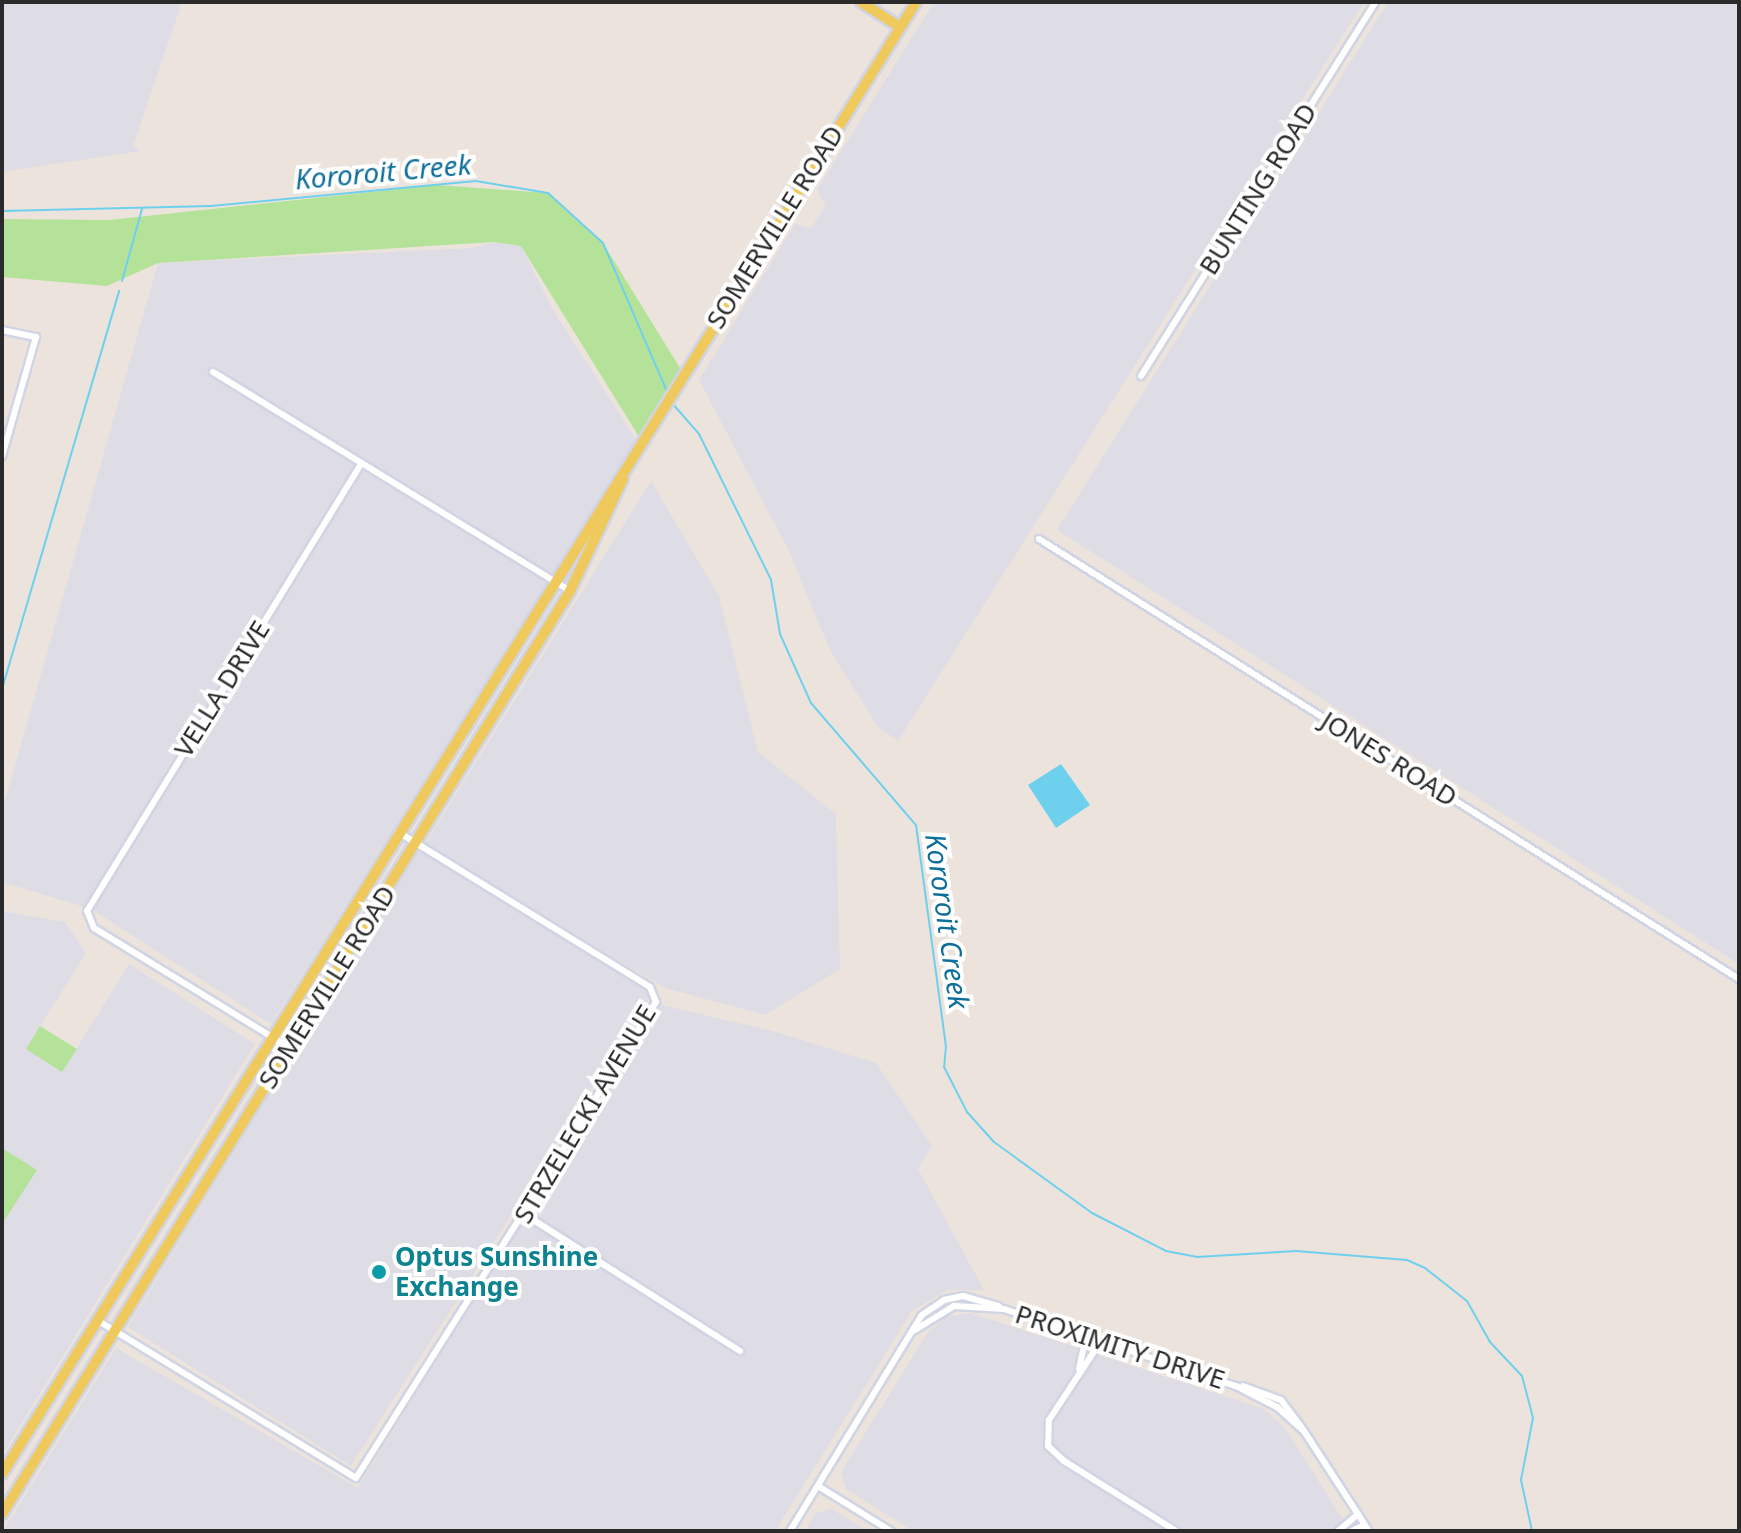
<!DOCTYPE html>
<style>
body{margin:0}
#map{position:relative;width:1741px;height:1533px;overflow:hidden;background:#ece4dc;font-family:"Noto Sans",sans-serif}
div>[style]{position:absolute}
.industrial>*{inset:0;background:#dedce4}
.green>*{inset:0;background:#b4e298}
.water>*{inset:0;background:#6fd0ee}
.stream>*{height:2px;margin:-1px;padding:0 1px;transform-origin:1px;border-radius:1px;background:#6fd0ee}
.roads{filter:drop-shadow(2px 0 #d1d5e3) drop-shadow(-2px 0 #d1d5e3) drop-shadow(0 2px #d1d5e3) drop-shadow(0 -2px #d1d5e3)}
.minor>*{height:6px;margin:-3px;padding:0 3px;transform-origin:3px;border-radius:3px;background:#fff}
.primary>*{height:10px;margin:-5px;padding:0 5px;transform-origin:5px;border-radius:5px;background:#f0c95d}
.dots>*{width:22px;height:22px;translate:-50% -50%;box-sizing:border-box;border:4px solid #fff;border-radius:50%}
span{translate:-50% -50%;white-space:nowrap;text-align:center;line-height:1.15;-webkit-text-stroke:8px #fff;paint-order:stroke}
.street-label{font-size:26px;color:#2a2a2a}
.culture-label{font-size:26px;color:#0d838f;font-weight:700}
.left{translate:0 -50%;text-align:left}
.water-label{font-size:28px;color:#0e6e9a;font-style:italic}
.frame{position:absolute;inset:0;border:4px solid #2a2a2a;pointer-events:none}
</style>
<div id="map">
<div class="industrial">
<div style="clip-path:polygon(2px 2px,182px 2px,133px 146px,140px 151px,2px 172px)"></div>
<div style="clip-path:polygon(934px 2px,1364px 2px,898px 741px,877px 726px,829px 648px,790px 553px,699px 380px,795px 224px,811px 228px,826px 205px,817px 190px)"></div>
<div style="clip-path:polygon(1388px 2px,1739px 2px,1739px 964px,1057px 530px)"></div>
<div style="clip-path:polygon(494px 242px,521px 246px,553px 310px,636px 440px,271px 1024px,91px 909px,2px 882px,2px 811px,158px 263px,473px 248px)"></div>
<div style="clip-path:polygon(651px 481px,719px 596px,758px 752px,836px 814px,840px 969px,765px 1015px,665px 988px,425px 844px)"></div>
<div style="clip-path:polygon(418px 850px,652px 994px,351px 1466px,128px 1327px)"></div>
<div style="clip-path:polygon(2px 911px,65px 922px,86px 953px,26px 1049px,62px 1072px,129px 964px,255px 1044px,2px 1455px,2px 1224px,36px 1170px,2px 1148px)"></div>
<div style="clip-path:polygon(657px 1004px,773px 1031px,876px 1063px,932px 1146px,918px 1169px,984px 1290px,947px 1290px,912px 1311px,775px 1531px,3px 1531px,116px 1348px,358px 1488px)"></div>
<div style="clip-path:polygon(971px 1313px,1264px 1409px,1285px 1428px,1350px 1531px,913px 1531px,846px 1489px,841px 1472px,928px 1332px,948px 1316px)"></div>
<div style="clip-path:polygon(832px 1509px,867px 1531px,805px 1531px,816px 1513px)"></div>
</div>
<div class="green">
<div style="clip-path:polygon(437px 185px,548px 193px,603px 243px,683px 373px,641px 440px,521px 246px,494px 242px,158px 263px,107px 286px,2px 277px,2px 219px,109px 220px)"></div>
<div style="clip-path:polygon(40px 1026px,77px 1049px,62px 1072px,26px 1049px)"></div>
<div style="clip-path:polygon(2px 1148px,37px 1170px,2px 1224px)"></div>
</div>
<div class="water">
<div style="clip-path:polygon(1061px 764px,1090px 805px,1056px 828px,1028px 785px)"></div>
</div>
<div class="stream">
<div style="left:2px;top:211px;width:209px;rotate:-1.4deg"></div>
<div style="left:211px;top:206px;width:266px;rotate:-5.4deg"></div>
<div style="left:476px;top:181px;width:73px;rotate:9.5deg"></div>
<div style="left:548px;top:193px;width:74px;rotate:42.3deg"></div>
<div style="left:603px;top:243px;width:164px;rotate:66.7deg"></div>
<div style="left:122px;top:281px;width:75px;rotate:-74.5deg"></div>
<div style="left:672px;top:403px;width:41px;rotate:48.9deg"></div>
<div style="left:699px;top:434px;width:163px;rotate:63.7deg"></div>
<div style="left:771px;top:580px;width:55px;rotate:80.5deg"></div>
<div style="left:780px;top:634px;width:76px;rotate:65.8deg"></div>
<div style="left:811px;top:703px;width:161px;rotate:49.3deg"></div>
<div style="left:916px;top:825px;width:223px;rotate:82.3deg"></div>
<div style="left:946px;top:1046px;width:21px;rotate:95deg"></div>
<div style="left:944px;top:1067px;width:51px;rotate:62.9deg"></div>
<div style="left:967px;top:1112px;width:40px;rotate:48deg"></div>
<div style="left:994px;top:1142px;width:121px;rotate:35.9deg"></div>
<div style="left:1092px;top:1213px;width:83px;rotate:27.2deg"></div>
<div style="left:1166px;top:1251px;width:32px;rotate:11deg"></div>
<div style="left:1197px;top:1257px;width:99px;rotate:-3.5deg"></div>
<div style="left:1296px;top:1251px;width:111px;rotate:4.6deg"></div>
<div style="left:1407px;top:1260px;width:20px;rotate:24deg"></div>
<div style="left:1425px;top:1268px;width:53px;rotate:38.2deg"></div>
<div style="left:1467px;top:1301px;width:47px;rotate:60.7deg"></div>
<div style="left:1490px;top:1342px;width:47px;rotate:46.7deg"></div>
<div style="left:1522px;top:1376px;width:43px;rotate:75.3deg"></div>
<div style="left:1533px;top:1418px;width:63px;rotate:101deg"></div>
<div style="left:1521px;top:1480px;width:52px;rotate:77.8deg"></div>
<div style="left:2px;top:689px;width:415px;rotate:-73.6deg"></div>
</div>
<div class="roads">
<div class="minor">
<div style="left:2px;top:330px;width:35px;rotate:12deg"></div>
<div style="left:36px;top:337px;width:124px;rotate:105.9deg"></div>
<div style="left:213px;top:372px;width:419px;rotate:31.5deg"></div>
<div style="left:1141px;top:376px;width:442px;rotate:-57.9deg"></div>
<div style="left:1039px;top:539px;width:827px;rotate:32.15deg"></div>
<div style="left:290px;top:1048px;width:230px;rotate:-148.5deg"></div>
<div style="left:94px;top:928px;width:18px;rotate:-112deg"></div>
<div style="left:87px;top:911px;width:524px;rotate:-58.49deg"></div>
<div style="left:524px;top:1214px;width:256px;rotate:32.4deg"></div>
<div style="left:97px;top:1320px;width:303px;rotate:31.4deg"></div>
<div style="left:356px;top:1478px;width:563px;rotate:-57.78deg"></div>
<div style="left:656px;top:1002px;width:16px;rotate:-112deg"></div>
<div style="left:650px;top:987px;width:296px;rotate:-148.4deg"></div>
<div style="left:915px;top:1330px;width:46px;rotate:-31.6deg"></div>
<div style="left:954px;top:1306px;width:50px;rotate:3.4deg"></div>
<div style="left:1004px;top:1309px;width:244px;rotate:18.4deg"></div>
<div style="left:1236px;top:1386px;width:46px;rotate:27.1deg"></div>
<div style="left:1277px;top:1407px;width:36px;rotate:42deg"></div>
<div style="left:1304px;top:1431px;width:119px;rotate:57deg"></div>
<div style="left:1101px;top:1341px;width:95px;rotate:123.4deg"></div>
<div style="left:1049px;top:1420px;width:26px;rotate:92deg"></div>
<div style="left:1048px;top:1446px;width:22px;rotate:43deg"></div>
<div style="left:1064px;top:1461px;width:132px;rotate:32deg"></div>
<div style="left:1079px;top:1369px;width:34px;rotate:-78deg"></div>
<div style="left:1243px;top:1386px;width:40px;rotate:20.2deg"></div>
<div style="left:1281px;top:1400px;width:35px;rotate:53deg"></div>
<div style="left:818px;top:1486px;width:86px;rotate:31.7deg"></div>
<div style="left:790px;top:1531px;width:253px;rotate:-58.6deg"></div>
<div style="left:922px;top:1315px;width:27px;rotate:-34deg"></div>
<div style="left:944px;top:1300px;width:19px;rotate:-12deg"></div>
<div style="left:963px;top:1296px;width:37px;rotate:16deg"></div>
<div style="left:1338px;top:1531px;width:26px;rotate:-40deg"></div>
<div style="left:1352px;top:1531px;width:14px;rotate:-25deg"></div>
</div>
<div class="primary">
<div style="left:861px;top:2px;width:46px;rotate:32.7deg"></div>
<div style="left:2px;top:1474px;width:1733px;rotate:-58.16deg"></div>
<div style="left:2px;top:1514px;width:1084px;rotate:-58.39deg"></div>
<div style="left:570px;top:591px;width:124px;rotate:-64.7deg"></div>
</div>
</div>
<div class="dots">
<div style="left:379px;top:1272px;background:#0f9aa8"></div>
</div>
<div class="street-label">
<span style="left:1258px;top:189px;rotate:-58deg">BUNTING ROAD</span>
<span style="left:775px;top:227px;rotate:-58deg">SOMERVILLE ROAD</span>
<span style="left:222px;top:689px;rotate:-58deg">VELLA DRIVE</span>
<span style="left:1389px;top:759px;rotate:32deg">JONES ROAD</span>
<span style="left:327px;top:987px;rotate:-58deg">SOMERVILLE ROAD</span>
<span style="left:585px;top:1114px;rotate:-59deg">STRZELECKI AVENUE</span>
<span style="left:1120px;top:1347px;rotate:18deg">PROXIMITY DRIVE</span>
</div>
<div class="culture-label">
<span class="left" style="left:395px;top:1272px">Optus Sunshine<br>Exchange</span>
</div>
<div class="water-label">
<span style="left:383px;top:171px;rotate:-5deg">Kororoit Creek</span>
<span style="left:948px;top:921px;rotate:82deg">Kororoit Creek</span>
</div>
<div class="frame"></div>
</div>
